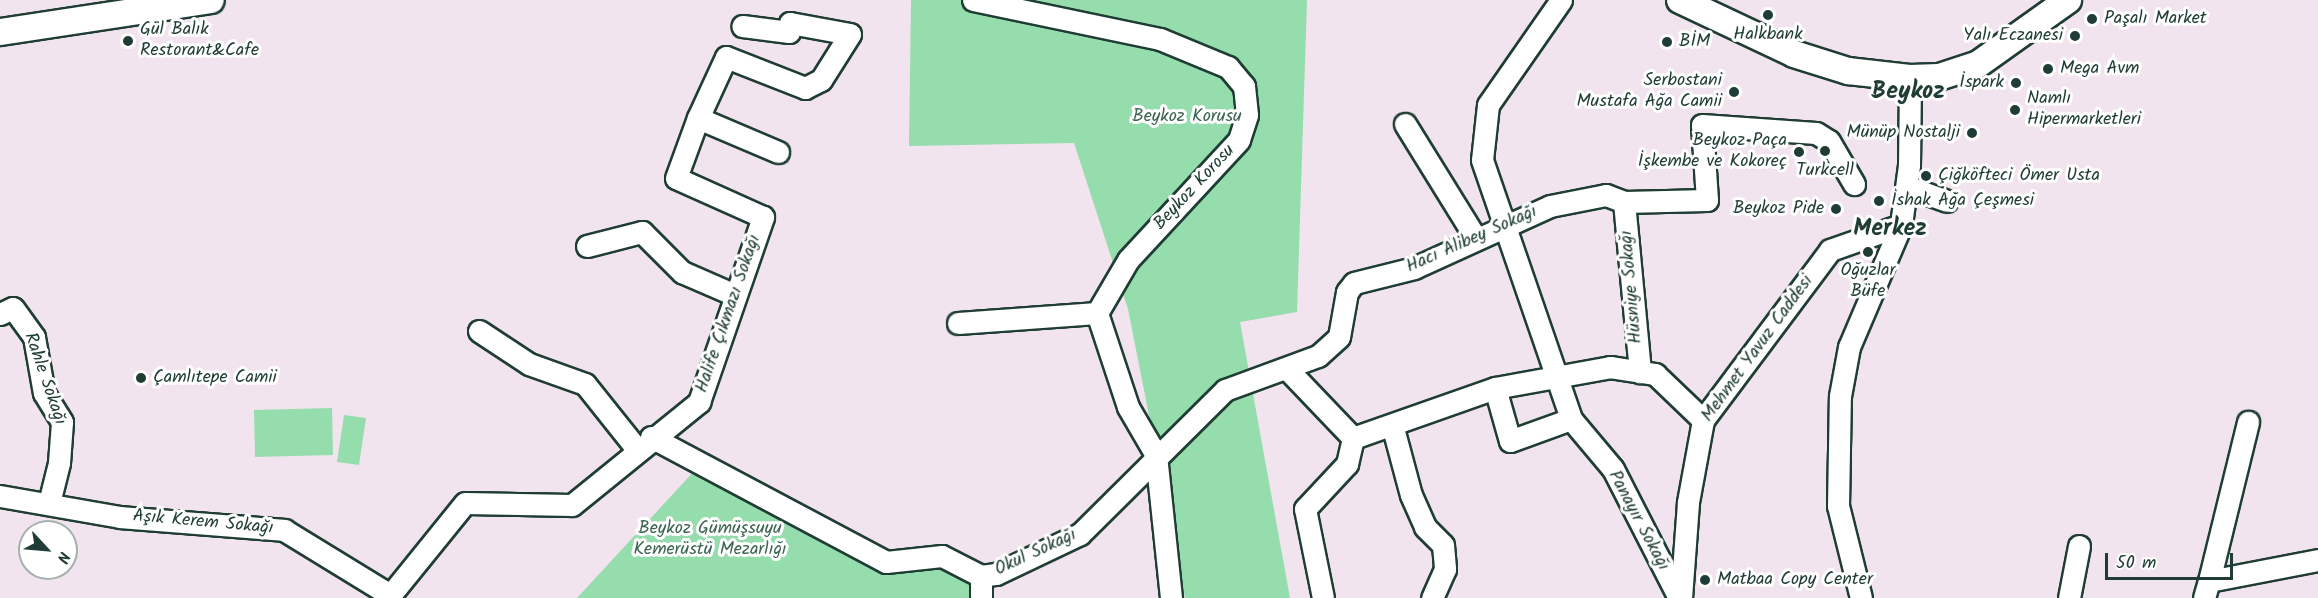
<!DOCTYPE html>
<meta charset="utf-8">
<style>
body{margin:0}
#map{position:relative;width:2318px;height:598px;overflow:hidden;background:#f1e4ef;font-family:Kalam,sans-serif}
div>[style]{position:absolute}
.green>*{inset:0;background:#95ddac}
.roads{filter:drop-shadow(2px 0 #1f3d34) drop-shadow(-2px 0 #1f3d34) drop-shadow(0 2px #1f3d34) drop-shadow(0 -2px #1f3d34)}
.minor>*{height:21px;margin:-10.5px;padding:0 10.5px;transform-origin:10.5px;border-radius:10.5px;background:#fff}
.major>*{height:26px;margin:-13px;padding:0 13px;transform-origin:13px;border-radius:13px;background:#fff}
.dots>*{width:16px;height:16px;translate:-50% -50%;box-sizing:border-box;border:3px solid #fff;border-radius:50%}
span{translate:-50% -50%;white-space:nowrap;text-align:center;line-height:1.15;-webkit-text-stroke:6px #fff;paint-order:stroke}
.poi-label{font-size:18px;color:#1f3d34}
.left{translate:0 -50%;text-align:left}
.right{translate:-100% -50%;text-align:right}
.park-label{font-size:18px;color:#3c6552}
.street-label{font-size:18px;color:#1f3d34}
.district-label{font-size:24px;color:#1f3d34;font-weight:700}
.north{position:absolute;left:18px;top:520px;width:60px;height:60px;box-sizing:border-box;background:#fff;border:2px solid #a5b1ae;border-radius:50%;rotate:116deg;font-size:16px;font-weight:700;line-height:24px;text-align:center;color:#1f3d34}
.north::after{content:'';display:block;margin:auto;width:21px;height:27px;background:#1f3d34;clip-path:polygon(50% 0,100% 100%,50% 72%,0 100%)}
.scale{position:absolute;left:2105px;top:553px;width:128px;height:27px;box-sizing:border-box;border:3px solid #1f3d34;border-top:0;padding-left:8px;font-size:18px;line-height:21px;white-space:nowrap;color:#1f3d34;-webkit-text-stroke:4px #fff;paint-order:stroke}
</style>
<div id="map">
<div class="green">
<div style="clip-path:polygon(911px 0,1307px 0,1297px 312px,1240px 322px,1290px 598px,1185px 598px,1128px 309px,1074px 143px,909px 146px)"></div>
<div style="clip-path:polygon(332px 408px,333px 455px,255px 457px,254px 410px)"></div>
<div style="clip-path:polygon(344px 415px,366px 418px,359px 465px,337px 462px)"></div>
<div style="clip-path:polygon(697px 468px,888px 566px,941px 559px,978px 579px,977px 598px,577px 598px)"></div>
</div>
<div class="roads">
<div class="minor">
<div style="left:973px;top:0;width:191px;rotate:11.8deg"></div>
<div style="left:1160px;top:39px;width:74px;rotate:22.4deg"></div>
<div style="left:1228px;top:67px;width:25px;rotate:50deg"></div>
<div style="left:1244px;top:86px;width:29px;rotate:84deg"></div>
<div style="left:1247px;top:115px;width:26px;rotate:108deg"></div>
<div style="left:1239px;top:140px;width:163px;rotate:132.8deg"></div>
<div style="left:1128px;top:260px;width:61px;rotate:120.3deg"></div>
<div style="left:1561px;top:0;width:128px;rotate:124.8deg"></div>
<div style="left:1488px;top:105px;width:55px;rotate:96.2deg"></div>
<div style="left:1482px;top:160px;width:274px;rotate:71deg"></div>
<div style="left:1571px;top:419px;width:65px;rotate:50deg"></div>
<div style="left:1613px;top:469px;width:145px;rotate:62.9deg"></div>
<div style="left:698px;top:118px;width:87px;rotate:23deg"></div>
<div style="left:1405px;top:124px;width:133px;rotate:58.2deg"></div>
<div style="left:1908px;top:187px;width:41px;rotate:19.7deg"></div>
<div style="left:1624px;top:202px;width:171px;rotate:84.6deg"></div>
<div style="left:587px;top:246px;width:57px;rotate:-14.3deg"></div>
<div style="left:642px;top:232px;width:57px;rotate:45deg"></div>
<div style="left:682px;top:272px;width:58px;rotate:23.5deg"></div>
<div style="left:1097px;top:313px;width:99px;rotate:71.7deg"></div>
<div style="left:1128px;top:407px;width:56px;rotate:59.7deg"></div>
<div style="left:1156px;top:455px;width:144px;rotate:84deg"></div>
<div style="left:0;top:314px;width:14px;rotate:-25deg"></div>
<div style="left:13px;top:308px;width:36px;rotate:54deg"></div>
<div style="left:34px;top:337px;width:57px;rotate:79.9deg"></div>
<div style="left:44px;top:393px;width:34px;rotate:58deg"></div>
<div style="left:62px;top:422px;width:41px;rotate:94.2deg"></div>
<div style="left:59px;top:463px;width:41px;rotate:104deg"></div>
<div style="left:958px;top:323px;width:139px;rotate:-4.1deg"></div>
<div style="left:479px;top:331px;width:60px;rotate:33.4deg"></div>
<div style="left:529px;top:364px;width:59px;rotate:19.7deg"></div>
<div style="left:585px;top:384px;width:82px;rotate:51.4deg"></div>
<div style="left:1289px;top:371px;width:93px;rotate:46.3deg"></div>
<div style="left:1353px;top:438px;width:151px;rotate:-19.4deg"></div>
<div style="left:1495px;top:388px;width:117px;rotate:-10.3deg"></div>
<div style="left:1610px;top:367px;width:46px;rotate:8.8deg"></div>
<div style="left:1655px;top:374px;width:66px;rotate:43.8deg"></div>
<div style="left:1495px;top:388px;width:55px;rotate:74.2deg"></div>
<div style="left:1510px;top:441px;width:65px;rotate:-19.8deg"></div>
<div style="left:1393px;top:428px;width:69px;rotate:75deg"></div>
<div style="left:1411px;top:495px;width:35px;rotate:66deg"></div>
<div style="left:1425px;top:527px;width:25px;rotate:45deg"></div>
<div style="left:1443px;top:545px;width:24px;rotate:85deg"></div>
<div style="left:1445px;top:569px;width:32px;rotate:114deg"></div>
<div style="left:651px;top:437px;width:266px;rotate:28deg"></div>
<div style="left:886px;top:562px;width:56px;rotate:-6.1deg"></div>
<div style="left:942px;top:556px;width:44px;rotate:27.1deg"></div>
<div style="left:981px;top:576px;width:15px;rotate:-8deg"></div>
<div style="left:996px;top:574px;width:93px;rotate:-25.5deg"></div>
<div style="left:1080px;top:534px;width:204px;rotate:-44.8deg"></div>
<div style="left:1225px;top:390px;width:99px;rotate:-20.1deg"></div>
<div style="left:1318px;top:356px;width:28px;rotate:-42deg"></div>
<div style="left:1339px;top:337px;width:46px;rotate:-79.9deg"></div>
<div style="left:1347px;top:292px;width:11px;rotate:-52deg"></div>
<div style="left:1354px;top:283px;width:62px;rotate:-14deg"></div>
<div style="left:1414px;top:268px;width:149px;rotate:-24.5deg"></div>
<div style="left:1550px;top:206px;width:57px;rotate:-11.1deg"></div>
<div style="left:1606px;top:195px;width:19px;rotate:21deg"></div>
<div style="left:1624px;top:202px;width:83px;rotate:-1.4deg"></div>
<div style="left:1707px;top:200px;width:75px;rotate:-93.8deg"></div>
<div style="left:1702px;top:125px;width:114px;rotate:4deg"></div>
<div style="left:1816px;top:133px;width:15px;rotate:32deg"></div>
<div style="left:1829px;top:141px;width:50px;rotate:59.8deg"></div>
<div style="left:0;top:496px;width:122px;rotate:9.9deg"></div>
<div style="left:120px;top:517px;width:165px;rotate:4.5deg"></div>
<div style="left:284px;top:530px;width:124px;rotate:31.5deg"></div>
<div style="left:2209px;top:581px;width:164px;rotate:-76.2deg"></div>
<div style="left:388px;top:598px;width:122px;rotate:-51deg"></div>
<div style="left:465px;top:503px;width:107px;rotate:1.1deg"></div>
<div style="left:572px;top:505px;width:164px;rotate:-39deg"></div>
<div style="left:699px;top:402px;width:196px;rotate:-70.9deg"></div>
<div style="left:763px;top:217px;width:95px;rotate:-155.9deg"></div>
<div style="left:676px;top:178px;width:64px;rotate:-69.9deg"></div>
<div style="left:698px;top:118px;width:67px;rotate:-65.3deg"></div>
<div style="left:726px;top:57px;width:85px;rotate:21.4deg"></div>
<div style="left:805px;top:88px;width:18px;rotate:-27deg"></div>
<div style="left:821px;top:80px;width:54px;rotate:-57.8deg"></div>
<div style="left:850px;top:34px;width:61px;rotate:-169.6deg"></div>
<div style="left:790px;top:23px;width:9px;rotate:96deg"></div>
<div style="left:789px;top:32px;width:47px;rotate:-172.7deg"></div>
<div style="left:981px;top:598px;width:22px;rotate:-90deg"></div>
<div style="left:1323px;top:598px;width:91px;rotate:-101.4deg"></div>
<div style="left:1305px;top:509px;width:62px;rotate:-47deg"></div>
<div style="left:1347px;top:464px;width:27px;rotate:-77deg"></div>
<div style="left:1681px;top:598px;width:96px;rotate:-85.8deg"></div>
<div style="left:1688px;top:502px;width:83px;rotate:-79.6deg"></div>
<div style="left:1703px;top:420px;width:212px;rotate:-53.2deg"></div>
<div style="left:1830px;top:250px;width:75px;rotate:-19.4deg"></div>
<div style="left:1861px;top:598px;width:95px;rotate:-104deg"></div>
<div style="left:1838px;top:506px;width:110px;rotate:-89deg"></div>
<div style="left:1840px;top:396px;width:50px;rotate:-79.6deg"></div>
<div style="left:1849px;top:347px;width:133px;rotate:-66.9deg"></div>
<div style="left:1901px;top:225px;width:61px;rotate:-82.4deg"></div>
<div style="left:1909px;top:165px;width:87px;rotate:-89.3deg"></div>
<div style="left:2069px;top:598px;width:53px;rotate:-79.1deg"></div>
<div style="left:2204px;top:598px;width:18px;rotate:-74deg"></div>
<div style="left:2209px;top:581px;width:111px;rotate:-10.9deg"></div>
</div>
<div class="major">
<div style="left:1680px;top:0;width:126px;rotate:25.3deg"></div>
<div style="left:1794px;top:54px;width:57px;rotate:17.5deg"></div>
<div style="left:1848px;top:71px;width:62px;rotate:6.4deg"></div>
<div style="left:1910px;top:78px;width:29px;rotate:-2deg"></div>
<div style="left:1939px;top:77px;width:40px;rotate:-18deg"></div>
<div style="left:1977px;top:65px;width:112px;rotate:-35.5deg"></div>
<div style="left:0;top:32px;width:213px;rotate:-8.6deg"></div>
</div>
</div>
<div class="dots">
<div style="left:1768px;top:15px;background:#1f3d34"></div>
<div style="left:2092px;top:19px;background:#1f3d34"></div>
<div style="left:2075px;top:36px;background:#1f3d34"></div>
<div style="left:128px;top:41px;background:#1f3d34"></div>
<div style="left:1667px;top:42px;background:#1f3d34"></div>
<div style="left:2048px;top:69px;background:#1f3d34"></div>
<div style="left:2016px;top:83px;background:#1f3d34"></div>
<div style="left:1734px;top:92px;background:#1f3d34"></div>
<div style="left:2015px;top:110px;background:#1f3d34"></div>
<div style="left:1972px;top:133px;background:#1f3d34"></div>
<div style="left:1825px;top:151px;background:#1f3d34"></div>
<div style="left:1799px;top:152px;background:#1f3d34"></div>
<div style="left:1926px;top:176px;background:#1f3d34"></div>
<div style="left:1879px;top:201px;background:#1f3d34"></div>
<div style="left:1836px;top:209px;background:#1f3d34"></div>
<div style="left:1868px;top:252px;background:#1f3d34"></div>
<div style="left:141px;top:378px;background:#1f3d34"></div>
<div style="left:1705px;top:580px;background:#1f3d34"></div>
</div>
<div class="poi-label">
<span class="left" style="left:2104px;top:19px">Paşalı Market</span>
<span class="left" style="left:140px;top:41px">Gül Balık<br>Restorant&amp;Cafe</span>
<span style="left:1768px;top:35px">Halkbank</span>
<span class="right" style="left:2063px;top:36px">Yalı Eczanesi</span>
<span class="left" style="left:1679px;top:42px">BİM</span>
<span class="left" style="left:2060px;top:69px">Mega Avm</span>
<span class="right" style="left:1722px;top:92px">Serbostani<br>Mustafa Ağa Camii</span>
<span class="right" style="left:2004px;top:83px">İspark</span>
<span class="left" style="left:2027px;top:110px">Namlı<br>Hipermarketleri</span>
<span class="right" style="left:1960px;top:133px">Münüp Nostalji</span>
<span class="right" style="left:1787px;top:152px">Beykoz Paça<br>İşkembe ve Kokoreç</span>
<span style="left:1825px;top:171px">Turkcell</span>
<span class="left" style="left:1938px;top:176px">Çiğköfteci Ömer Usta</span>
<span class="left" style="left:1891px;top:201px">İshak Ağa Çeşmesi</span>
<span class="right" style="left:1824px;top:209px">Beykoz Pide</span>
<span style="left:1868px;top:282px">Oğuzlar<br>Büfe</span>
<span class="left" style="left:153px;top:378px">Çamlıtepe Camii</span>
<span class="left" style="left:1717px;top:580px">Matbaa Copy Center</span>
</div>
<div class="park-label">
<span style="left:1187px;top:117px">Beykoz Korusu</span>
<span style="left:710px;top:540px">Beykoz Gümüşsuyu<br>Kemerüstü Mezarlığı</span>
</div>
<div class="street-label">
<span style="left:1195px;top:188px;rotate:-47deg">Beykoz Korosu</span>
<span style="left:1472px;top:240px;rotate:-24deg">Hacı Alibey Sokağı</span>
<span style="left:1632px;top:287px;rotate:-95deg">Hüsniye Sokağı</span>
<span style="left:729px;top:314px;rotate:-71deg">Halife Çıkmazı Sokağı</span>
<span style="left:1758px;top:349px;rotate:-54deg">Mehmet Yavuz Caddesi</span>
<span style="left:44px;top:379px;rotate:71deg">Rahle Sokağı</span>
<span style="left:1638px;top:521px;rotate:62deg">Panayır Sokağı</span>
<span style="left:203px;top:523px;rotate:5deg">Aşık Kerem Sokağı</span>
<span style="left:1036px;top:553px;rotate:-25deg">Okul Sokağı</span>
</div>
<div class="district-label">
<span style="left:1908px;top:92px">Beykoz</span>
<span style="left:1890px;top:229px">Merkez</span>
</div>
<div class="north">N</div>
<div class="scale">50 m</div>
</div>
